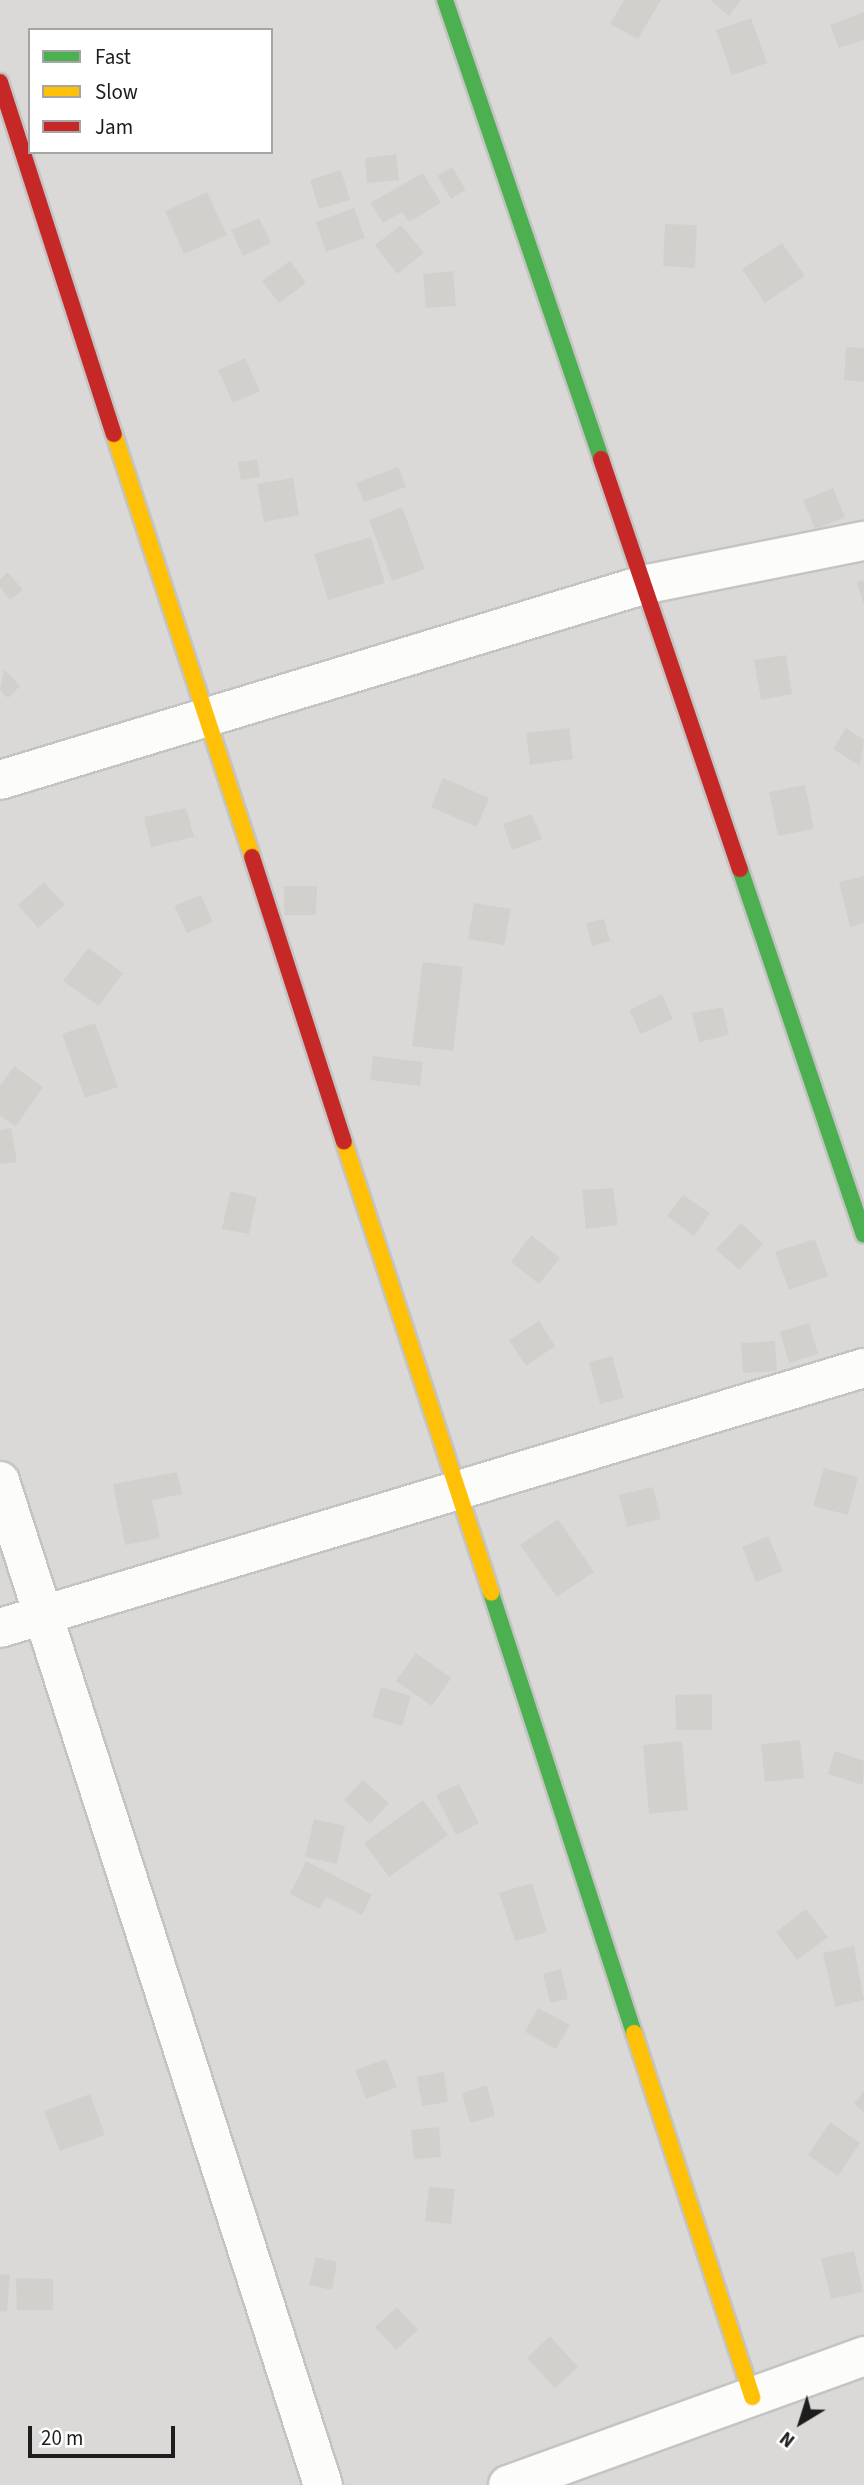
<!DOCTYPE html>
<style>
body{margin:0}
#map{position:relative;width:864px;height:2485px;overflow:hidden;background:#eceae6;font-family:"Source Sans 3",sans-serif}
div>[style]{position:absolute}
.residential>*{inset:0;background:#dbd9d7}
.building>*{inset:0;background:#d2d0cd}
.roads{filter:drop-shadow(2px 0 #c4c4c2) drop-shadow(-2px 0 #c4c4c2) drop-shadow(0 2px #c4c4c2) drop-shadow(0 -2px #c4c4c2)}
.street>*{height:38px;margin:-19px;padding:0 19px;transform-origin:19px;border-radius:19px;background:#fcfcfb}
.fast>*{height:16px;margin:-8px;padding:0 8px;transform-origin:8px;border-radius:8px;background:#4caf50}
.slow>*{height:16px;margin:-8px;padding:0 8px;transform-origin:8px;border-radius:8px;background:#ffc107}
.jam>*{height:16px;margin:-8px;padding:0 8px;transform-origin:8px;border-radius:8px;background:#c62828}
span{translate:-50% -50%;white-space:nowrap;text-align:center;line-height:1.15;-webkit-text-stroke:5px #fff;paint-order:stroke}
.legend{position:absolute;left:28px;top:28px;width:245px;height:126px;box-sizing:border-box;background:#fff;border:2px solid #a5a5a5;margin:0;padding:9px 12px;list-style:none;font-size:21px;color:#1d1d1d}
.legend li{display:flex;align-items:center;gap:14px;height:35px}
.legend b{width:35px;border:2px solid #a5a5a5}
.north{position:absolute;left:766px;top:2387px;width:70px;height:70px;-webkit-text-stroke:5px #fff;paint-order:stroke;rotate:218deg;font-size:19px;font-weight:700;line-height:28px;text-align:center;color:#1d1d1d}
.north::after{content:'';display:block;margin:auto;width:24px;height:32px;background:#1d1d1d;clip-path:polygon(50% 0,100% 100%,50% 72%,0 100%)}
.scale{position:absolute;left:28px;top:2426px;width:147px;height:32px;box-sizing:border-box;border:4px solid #1d1d1d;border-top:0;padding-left:9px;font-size:21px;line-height:24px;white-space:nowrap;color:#1d1d1d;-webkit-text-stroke:5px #fff;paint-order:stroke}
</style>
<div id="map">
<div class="residential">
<div style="clip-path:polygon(evenodd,0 0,864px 0,864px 2485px,0 2485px,0 0,30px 30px,271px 30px,271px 152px,30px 152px,30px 30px)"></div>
</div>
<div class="building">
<div style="clip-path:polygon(624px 0,661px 0,638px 39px,610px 24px)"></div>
<div style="clip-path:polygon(710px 0,741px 0,729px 16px)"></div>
<div style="clip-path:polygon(864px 12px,864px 40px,839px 48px,830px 25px)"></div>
<div style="clip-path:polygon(751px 18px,767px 63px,732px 75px,716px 30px)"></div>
<div style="clip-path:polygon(396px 154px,399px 180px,367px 183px,365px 158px)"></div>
<div style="clip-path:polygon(452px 167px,466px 190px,451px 199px,437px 176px)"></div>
<div style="clip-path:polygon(341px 170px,350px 200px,319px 209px,310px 180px)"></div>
<div style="clip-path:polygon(423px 173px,441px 203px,409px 222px,402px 212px,383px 223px,370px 203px)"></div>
<div style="clip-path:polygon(207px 192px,227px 235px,184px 254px,165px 211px)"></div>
<div style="clip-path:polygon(354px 208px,365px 238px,326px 252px,316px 222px)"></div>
<div style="clip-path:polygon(259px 218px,271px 243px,243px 256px,231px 230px)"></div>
<div style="clip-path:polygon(665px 224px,697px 225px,695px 268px,663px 266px)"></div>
<div style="clip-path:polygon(401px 225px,424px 253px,397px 274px,375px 245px)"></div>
<div style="clip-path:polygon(782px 243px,805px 276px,765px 303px,742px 269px)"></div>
<div style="clip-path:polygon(290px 261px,306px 283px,279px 303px,262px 281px)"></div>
<div style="clip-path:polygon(453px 271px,456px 306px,426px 308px,423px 274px)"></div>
<div style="clip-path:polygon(846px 347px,864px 348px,864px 382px,844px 380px)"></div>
<div style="clip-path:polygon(245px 358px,260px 391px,233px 403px,218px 370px)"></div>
<div style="clip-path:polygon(257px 459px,260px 477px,241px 480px,238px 462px)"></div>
<div style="clip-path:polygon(398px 467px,406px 487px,364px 502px,356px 483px)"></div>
<div style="clip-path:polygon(293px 478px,299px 515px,264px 522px,257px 484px)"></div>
<div style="clip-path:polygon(833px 488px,845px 517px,815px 529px,803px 500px)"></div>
<div style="clip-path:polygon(402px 507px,425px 569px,392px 581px,369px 520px)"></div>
<div style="clip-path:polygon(371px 537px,385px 583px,328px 600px,314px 554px)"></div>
<div style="clip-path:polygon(8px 572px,23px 590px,10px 600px,0 587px,0 580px)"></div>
<div style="clip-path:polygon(864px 580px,864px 603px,863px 603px,857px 582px)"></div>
<div style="clip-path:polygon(786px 655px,792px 694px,761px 700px,754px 660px)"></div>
<div style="clip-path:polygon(4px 669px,20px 686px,8px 698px,0 690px)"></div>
<div style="clip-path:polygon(569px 728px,573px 759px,530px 765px,526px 733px)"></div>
<div style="clip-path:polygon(846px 728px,864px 740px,860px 766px,833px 749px)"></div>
<div style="clip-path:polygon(443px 778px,489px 798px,477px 827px,431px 807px)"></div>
<div style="clip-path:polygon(805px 785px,814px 829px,778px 836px,769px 792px)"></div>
<div style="clip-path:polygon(186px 808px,194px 837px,151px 847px,144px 817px)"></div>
<div style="clip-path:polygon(532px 814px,542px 839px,512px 850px,503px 824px)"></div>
<div style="clip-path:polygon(864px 876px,864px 923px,850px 927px,839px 882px)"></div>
<div style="clip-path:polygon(44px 882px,65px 905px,38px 928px,18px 905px)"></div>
<div style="clip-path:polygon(284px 886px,317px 886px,316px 915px,284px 915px)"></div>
<div style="clip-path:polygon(201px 895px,213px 922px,187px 933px,174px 906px)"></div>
<div style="clip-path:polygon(474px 903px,511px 909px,504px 945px,468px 939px)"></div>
<div style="clip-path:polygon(604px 919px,610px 941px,592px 946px,586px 923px)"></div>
<div style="clip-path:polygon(88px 948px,123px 973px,99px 1006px,63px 981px)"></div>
<div style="clip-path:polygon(423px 962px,463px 967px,453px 1051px,412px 1046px)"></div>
<div style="clip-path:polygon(662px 994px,673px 1019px,641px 1034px,629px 1010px)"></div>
<div style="clip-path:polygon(723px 1007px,729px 1035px,699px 1042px,692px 1013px)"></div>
<div style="clip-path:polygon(95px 1023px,118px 1087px,85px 1098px,62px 1034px)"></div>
<div style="clip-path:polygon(373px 1056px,423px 1062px,420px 1086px,370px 1080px)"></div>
<div style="clip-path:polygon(14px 1066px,43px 1087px,16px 1126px,0 1116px,0 1086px)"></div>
<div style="clip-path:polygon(11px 1128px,17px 1162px,0 1164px,0 1130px)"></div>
<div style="clip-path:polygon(613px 1188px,618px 1225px,586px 1229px,582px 1190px)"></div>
<div style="clip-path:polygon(230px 1191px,257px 1197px,249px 1234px,222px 1229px)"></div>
<div style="clip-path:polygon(683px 1195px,710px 1213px,694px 1236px,667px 1216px)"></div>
<div style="clip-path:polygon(741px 1223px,763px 1244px,739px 1270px,716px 1249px)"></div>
<div style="clip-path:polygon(531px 1235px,560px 1258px,539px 1284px,511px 1262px)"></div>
<div style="clip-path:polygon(815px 1239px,828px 1276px,789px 1290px,775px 1252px)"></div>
<div style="clip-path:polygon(539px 1321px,555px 1346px,526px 1366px,509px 1340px)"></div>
<div style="clip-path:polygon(809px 1323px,818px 1354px,789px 1363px,780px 1332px)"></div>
<div style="clip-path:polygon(775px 1341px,777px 1371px,743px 1373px,741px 1343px)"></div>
<div style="clip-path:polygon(612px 1356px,624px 1398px,600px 1404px,589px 1362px)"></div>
<div style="clip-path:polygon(824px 1468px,858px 1477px,848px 1515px,813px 1506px)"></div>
<div style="clip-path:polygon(177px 1472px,182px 1494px,152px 1500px,160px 1538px,125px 1545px,113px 1484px)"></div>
<div style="clip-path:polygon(653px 1487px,661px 1519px,627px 1527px,619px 1495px)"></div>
<div style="clip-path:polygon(558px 1519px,594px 1572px,557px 1597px,520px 1545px)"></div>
<div style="clip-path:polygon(768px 1536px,783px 1571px,756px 1582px,742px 1547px)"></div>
<div style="clip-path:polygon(416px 1653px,451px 1678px,432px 1706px,396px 1681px)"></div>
<div style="clip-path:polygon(381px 1687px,411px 1696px,402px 1726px,372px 1717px)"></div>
<div style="clip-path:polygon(712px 1694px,712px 1730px,676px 1730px,675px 1695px)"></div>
<div style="clip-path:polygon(800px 1740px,804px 1778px,765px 1782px,761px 1744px)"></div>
<div style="clip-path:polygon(682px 1741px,688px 1810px,649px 1814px,643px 1745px)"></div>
<div style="clip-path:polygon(835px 1751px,864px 1761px,863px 1785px,828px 1774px)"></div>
<div style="clip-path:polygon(363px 1780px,389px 1803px,370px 1824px,344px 1800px)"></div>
<div style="clip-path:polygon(459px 1784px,479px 1823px,456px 1835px,436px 1795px)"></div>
<div style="clip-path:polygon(423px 1800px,448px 1835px,389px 1877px,364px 1843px)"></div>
<div style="clip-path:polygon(314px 1819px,345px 1826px,337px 1864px,305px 1857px)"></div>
<div style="clip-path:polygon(306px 1861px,372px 1895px,362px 1915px,326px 1897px,319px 1909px,290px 1894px)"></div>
<div style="clip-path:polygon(532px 1883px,547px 1932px,515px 1941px,499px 1893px)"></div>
<div style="clip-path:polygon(806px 1909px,828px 1937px,797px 1960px,776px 1932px)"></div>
<div style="clip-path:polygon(854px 1946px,864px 2000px,835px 2007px,823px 1953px)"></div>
<div style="clip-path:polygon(561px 1969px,568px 1999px,550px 2003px,543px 1974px)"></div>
<div style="clip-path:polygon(538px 2008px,570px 2025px,556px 2049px,525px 2032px)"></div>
<div style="clip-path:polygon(386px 2059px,397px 2087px,366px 2099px,355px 2070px)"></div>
<div style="clip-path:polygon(444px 2072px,448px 2102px,422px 2106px,417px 2077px)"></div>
<div style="clip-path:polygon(487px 2085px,495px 2116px,470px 2123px,462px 2093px)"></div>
<div style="clip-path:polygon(864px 2091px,864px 2112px,854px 2104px)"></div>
<div style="clip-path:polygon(90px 2094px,105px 2135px,60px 2151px,44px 2111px)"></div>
<div style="clip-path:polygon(830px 2122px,860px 2143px,838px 2176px,808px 2155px)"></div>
<div style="clip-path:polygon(439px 2127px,441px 2157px,414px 2159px,411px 2130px)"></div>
<div style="clip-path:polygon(429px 2187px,455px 2189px,451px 2224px,425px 2221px)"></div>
<div style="clip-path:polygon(854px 2251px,863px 2292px,831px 2299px,821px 2258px)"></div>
<div style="clip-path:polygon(316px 2257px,337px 2262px,332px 2290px,309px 2285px)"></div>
<div style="clip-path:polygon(0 2274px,10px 2275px,7px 2312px,0 2311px)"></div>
<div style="clip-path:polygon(16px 2278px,53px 2279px,53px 2310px,17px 2310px)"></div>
<div style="clip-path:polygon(397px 2307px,418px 2330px,396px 2350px,375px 2327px)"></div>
<div style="clip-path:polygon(550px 2336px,578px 2367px,555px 2388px,527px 2358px)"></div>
</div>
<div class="roads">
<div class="street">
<div style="left:0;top:780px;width:672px;rotate:-16.87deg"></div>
<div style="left:643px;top:585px;width:225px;rotate:-11.3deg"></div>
<div style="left:0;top:1481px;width:1055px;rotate:72.17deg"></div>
<div style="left:0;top:1628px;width:902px;rotate:-16.75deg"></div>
<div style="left:508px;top:2485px;width:379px;rotate:-19.9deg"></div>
</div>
<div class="fast">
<div style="left:445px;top:0;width:485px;rotate:71.2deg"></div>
<div style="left:740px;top:869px;width:386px;rotate:71.3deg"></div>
<div style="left:491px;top:1593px;width:463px;rotate:72deg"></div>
</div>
<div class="slow">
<div style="left:114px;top:434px;width:445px;rotate:71.9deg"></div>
<div style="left:344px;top:1142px;width:474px;rotate:71.9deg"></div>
<div style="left:634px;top:2033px;width:383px;rotate:72deg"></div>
</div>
<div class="jam">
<div style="left:0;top:82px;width:370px;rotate:72.1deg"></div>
<div style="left:601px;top:459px;width:433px;rotate:71.3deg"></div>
<div style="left:252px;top:857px;width:299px;rotate:72.1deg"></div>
</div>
</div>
<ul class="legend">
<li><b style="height:9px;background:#4caf50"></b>Fast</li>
<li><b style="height:9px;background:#ffc107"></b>Slow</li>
<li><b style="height:9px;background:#c62828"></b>Jam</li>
</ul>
<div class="north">N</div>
<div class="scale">20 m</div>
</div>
